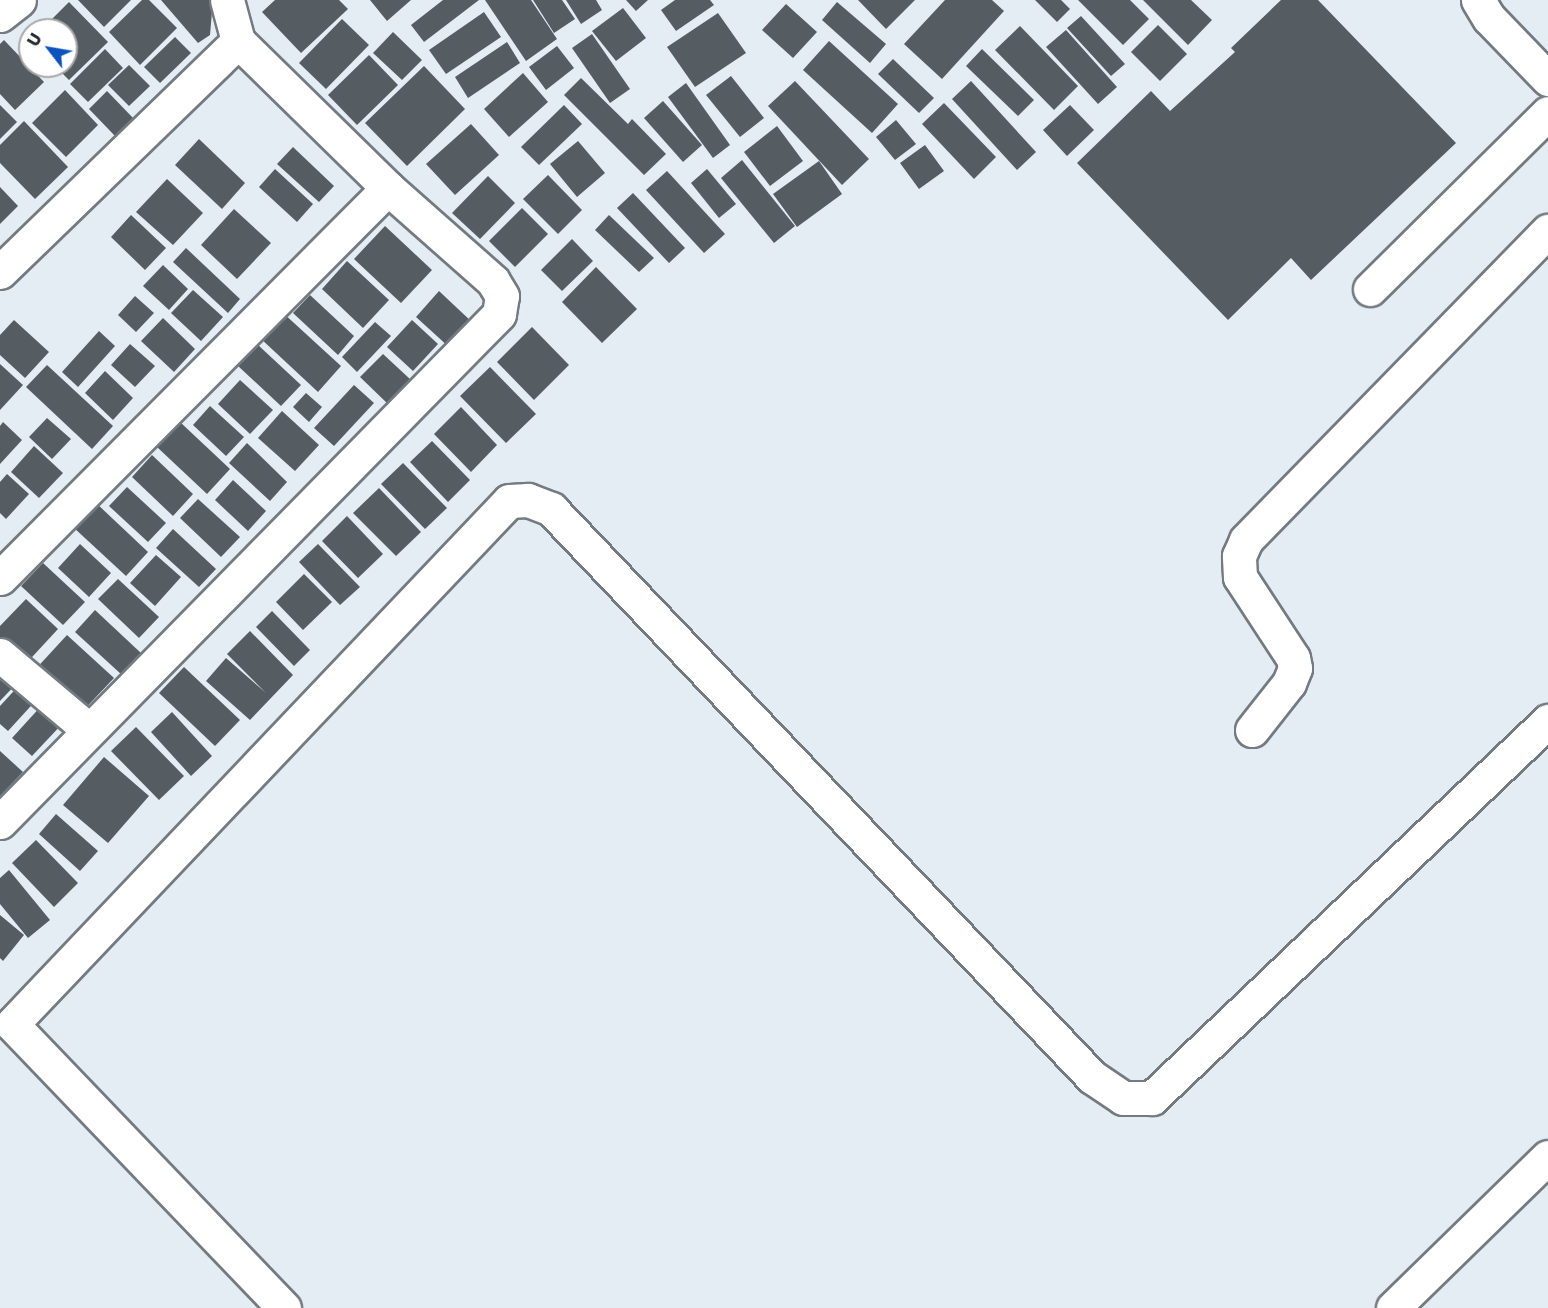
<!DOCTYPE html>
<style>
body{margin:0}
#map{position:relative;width:1548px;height:1308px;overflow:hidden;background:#e5edf4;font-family:"Golos Text",sans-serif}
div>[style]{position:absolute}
.building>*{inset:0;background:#555c62}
.roads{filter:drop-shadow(2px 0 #737b81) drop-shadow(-2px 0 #737b81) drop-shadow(0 2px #737b81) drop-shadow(0 -2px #737b81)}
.minor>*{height:33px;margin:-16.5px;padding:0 16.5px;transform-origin:16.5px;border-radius:16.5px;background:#fff}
span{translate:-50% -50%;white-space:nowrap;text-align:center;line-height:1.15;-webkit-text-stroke:6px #fff;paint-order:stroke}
.north{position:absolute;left:18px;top:18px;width:60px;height:60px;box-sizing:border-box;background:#fff;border:2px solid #a8a9aa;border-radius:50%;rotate:301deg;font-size:16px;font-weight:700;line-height:24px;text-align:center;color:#25292b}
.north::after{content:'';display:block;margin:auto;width:21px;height:27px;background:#0c53bd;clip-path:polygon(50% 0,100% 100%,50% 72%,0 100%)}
</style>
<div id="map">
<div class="building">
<div style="clip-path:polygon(78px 0,131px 0,104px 27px)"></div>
<div style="clip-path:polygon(142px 0,149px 0,177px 28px,140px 65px,109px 32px)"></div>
<div style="clip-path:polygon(161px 0,213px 0,210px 35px,198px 43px)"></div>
<div style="clip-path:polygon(275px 0,339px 0,348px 9px,301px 53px,262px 12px)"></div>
<div style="clip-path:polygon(370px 0,411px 0,387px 21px)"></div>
<div style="clip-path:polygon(443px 0,479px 0,424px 42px,411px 25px)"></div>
<div style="clip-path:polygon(485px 0,531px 0,557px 39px,526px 61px)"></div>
<div style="clip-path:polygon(533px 0,562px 0,575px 19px,554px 33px)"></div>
<div style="clip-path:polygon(566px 0,596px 0,602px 10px,581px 24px)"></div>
<div style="clip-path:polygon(626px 0,648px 0,636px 11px)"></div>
<div style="clip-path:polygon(675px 0,710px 0,714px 5px,676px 31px,661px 10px)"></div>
<div style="clip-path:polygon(858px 0,915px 0,886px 29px)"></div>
<div style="clip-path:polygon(945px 0,992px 0,1004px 11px,942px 79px,904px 44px)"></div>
<div style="clip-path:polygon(1035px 0,1061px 0,1070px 9px,1057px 22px)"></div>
<div style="clip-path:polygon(1078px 0,1130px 0,1149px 19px,1123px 45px)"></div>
<div style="clip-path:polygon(1143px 0,1191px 0,1212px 20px,1188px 45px)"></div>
<div style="clip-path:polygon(1281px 0,1318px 0,1456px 143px,1311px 280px,1291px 258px,1228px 320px,1077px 163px,1151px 91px,1170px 111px,1235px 52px,1231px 48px)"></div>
<div style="clip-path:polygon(69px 2px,108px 42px,69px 80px,55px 66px,66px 66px,66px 30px,41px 30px)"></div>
<div style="clip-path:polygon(837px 2px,886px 44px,870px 63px,822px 20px)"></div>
<div style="clip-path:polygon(786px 4px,817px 32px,793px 58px,762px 30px)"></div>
<div style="clip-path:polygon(623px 8px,646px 38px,616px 61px,592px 31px)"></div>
<div style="clip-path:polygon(484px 12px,501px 37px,446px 74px,429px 50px)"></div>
<div style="clip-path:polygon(718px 13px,746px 53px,695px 87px,667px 47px)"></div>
<div style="clip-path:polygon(1081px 16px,1125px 64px,1111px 76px,1067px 28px)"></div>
<div style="clip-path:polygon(342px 19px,369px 45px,326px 89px,299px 63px)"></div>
<div style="clip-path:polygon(1158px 25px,1187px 54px,1160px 81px,1131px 52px)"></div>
<div style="clip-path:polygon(1020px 26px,1078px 86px,1054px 110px,995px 50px)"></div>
<div style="clip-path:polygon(1066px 30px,1117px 87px,1098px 104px,1046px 47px)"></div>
<div style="clip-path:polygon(393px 32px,422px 60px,402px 80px,373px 53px)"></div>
<div style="clip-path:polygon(592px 34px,630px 89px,610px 103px,572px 48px)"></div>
<div style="clip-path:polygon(175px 37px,191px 53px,160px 83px,144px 67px)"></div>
<div style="clip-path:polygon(4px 40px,44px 82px,15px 110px,0 94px,0 44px)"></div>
<div style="clip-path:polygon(829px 41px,898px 104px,872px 133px,803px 70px)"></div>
<div style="clip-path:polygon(507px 42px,520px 63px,468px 98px,455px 77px)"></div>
<div style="clip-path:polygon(557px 46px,574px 68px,546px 90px,529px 67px)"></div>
<div style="clip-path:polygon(105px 49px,123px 68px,88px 102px,70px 84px)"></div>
<div style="clip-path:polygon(982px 49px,1034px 100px,1018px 116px,966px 66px)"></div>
<div style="clip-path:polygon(369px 55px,398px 85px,357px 125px,328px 95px)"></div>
<div style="clip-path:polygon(893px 59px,934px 98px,919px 113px,878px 74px)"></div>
<div style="clip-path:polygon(129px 65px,150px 86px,129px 106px,108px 85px)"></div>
<div style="clip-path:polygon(424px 66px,465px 109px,407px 166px,365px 123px)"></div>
<div style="clip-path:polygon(523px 73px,548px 102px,509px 137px,484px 109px)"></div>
<div style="clip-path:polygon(731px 76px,764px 118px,740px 137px,706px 95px)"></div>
<div style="clip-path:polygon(581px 78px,628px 124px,632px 119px,666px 154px,644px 175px,564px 95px)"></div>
<div style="clip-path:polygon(795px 81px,869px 159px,842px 185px,768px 106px)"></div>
<div style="clip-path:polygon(971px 81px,1036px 152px,1017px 170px,952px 99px)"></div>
<div style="clip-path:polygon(686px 83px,730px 145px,713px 158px,668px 97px)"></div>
<div style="clip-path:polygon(65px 90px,98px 125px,66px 157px,32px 123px)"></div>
<div style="clip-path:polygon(107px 91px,134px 119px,116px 137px,89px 109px)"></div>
<div style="clip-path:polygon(663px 101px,702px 145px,683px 162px,644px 118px)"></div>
<div style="clip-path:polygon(944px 103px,996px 157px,974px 179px,922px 124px)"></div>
<div style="clip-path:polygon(0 105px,17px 122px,0 139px)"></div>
<div style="clip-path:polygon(564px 105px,582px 124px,539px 165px,521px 147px)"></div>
<div style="clip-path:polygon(1070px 105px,1094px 130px,1067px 156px,1043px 130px)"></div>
<div style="clip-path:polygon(896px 120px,916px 144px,895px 160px,876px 137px)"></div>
<div style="clip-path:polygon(24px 121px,68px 167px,35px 199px,0 163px,0 145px)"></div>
<div style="clip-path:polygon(471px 124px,499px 155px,455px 195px,426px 164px)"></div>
<div style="clip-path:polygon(777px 126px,803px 161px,770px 186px,744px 152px)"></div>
<div style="clip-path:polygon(199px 139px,245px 183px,222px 209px,175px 165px)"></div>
<div style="clip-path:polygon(578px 141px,605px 173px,577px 197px,550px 164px)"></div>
<div style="clip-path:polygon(925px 145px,944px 171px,919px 189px,900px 163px)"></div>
<div style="clip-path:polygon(293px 147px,334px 186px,319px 202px,277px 164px)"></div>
<div style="clip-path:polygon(742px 160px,795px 226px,774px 243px,721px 178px)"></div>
<div style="clip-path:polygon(819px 161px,842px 194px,797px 227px,773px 194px)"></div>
<div style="clip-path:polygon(275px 169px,313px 204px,297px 222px,259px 187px)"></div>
<div style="clip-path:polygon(707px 169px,736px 204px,719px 218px,691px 183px)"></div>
<div style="clip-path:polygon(667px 171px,725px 234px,704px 253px,646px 190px)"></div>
<div style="clip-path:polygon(548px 175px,582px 210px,558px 234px,523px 199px)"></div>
<div style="clip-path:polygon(488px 176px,515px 203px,480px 239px,452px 213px)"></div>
<div style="clip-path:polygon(167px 179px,203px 213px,173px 245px,136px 212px)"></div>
<div style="clip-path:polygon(0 187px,18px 206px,0 224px)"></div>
<div style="clip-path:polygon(633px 193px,685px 248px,669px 263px,617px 208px)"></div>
<div style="clip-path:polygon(522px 208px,548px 234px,515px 267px,489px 241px)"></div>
<div style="clip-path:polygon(234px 209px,271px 243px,237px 279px,201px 245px)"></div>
<div style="clip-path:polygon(131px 215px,166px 248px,145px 270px,111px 237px)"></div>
<div style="clip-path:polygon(609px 215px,654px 258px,639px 272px,595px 230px)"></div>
<div style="clip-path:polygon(385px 226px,432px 270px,401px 303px,354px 259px)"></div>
<div style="clip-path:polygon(572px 239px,593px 261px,562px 291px,541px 270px)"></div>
<div style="clip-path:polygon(186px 248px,240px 299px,228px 313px,173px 262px)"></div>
<div style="clip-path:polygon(347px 261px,389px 300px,363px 328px,322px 289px)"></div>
<div style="clip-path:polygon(163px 265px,188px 289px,169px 310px,143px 286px)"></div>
<div style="clip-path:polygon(596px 267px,637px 309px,602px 343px,562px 302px)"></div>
<div style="clip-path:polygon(193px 290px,223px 317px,201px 341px,171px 313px)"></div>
<div style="clip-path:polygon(439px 291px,473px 323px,450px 348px,416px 317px)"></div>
<div style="clip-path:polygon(310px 295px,354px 336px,338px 355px,293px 313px)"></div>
<div style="clip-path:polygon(135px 296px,154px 313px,136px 332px,118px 315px)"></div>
<div style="clip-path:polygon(282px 312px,341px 366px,318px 392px,259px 337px)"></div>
<div style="clip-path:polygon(163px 318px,195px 349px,174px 372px,141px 341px)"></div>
<div style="clip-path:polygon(14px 320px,49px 352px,25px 378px,0 355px,0 335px)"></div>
<div style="clip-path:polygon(412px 320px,438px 344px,413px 371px,387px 347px)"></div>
<div style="clip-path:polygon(375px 322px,391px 336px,357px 372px,342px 357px)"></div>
<div style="clip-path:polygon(532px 327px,569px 365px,534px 400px,497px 362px)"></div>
<div style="clip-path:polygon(99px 331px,115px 346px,78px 387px,62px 372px)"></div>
<div style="clip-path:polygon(130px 344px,155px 366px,135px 387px,111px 365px)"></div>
<div style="clip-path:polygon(257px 344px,301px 385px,281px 406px,237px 365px)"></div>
<div style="clip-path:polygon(383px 354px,411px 380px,389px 405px,360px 377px)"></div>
<div style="clip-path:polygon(0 364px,23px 385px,0 410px)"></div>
<div style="clip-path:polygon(47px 365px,113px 426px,92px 449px,26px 387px)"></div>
<div style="clip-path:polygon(490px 367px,536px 414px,506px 443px,460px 396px)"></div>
<div style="clip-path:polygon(105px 371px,133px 398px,113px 420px,85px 393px)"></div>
<div style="clip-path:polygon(240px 380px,273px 410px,250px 434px,218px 404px)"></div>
<div style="clip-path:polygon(354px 385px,374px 403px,334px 446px,314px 428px)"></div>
<div style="clip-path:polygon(306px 393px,322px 407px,309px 422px,293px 407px)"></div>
<div style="clip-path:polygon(210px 406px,244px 437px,226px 456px,193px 425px)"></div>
<div style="clip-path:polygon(461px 407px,497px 445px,471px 472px,434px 434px)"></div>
<div style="clip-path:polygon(282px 411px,319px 445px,295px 471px,258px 438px)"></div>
<div style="clip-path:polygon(47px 418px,71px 439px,52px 459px,29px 437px)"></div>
<div style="clip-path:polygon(3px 422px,22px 440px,0 464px,0 426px)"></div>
<div style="clip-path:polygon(180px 422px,230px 469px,207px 494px,157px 447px)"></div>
<div style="clip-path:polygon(432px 441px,470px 480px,448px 502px,410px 462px)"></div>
<div style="clip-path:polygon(247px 443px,287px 482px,270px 501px,229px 463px)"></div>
<div style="clip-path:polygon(34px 446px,63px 473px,39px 498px,11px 472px)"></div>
<div style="clip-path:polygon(152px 455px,193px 494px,173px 516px,132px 477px)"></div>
<div style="clip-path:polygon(403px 463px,447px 508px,425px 529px,381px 484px)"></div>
<div style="clip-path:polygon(7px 474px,29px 494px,6px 519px,0 513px,0 482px)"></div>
<div style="clip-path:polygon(233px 480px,266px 511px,248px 531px,215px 500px)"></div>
<div style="clip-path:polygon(127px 487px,166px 523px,148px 542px,109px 506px)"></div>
<div style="clip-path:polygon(379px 488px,421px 532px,396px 556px,353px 513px)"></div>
<div style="clip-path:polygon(198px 499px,240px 537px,221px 557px,180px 518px)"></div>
<div style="clip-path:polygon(95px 502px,148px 552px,126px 576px,73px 527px)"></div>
<div style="clip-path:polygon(347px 516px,383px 554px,358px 578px,322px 541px)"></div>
<div style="clip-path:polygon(173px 529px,216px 569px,199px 587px,156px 548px)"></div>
<div style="clip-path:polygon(80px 544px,111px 573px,89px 597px,58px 568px)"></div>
<div style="clip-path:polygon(318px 544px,360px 587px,340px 605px,299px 562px)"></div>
<div style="clip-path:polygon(156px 555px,181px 577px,155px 606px,130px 583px)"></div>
<div style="clip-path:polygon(43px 563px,85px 602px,63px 625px,21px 586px)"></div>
<div style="clip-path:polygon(304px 574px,332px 602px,303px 630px,276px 602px)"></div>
<div style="clip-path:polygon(118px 579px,159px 617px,139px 638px,98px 599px)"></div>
<div style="clip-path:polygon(26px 599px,58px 629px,21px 669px,0 649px,0 626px)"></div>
<div style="clip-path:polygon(95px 610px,142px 654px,122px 675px,75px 632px)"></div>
<div style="clip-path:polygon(272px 611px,310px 650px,294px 666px,256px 627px)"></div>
<div style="clip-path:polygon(250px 631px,293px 675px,250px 720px,206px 681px,226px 658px,266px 693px,227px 654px)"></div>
<div style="clip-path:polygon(67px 635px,114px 678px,78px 716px,32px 673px)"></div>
<div style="clip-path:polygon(184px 667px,240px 720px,215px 746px,159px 693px)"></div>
<div style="clip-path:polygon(0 668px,17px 683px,0 701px)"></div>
<div style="clip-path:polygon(24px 680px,40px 696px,8px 731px,0 724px,0 706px)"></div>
<div style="clip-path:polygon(43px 704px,63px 723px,32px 756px,12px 738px)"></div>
<div style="clip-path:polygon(172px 712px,212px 756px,191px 776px,151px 732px)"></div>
<div style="clip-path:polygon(136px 727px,184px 776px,159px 800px,111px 751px)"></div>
<div style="clip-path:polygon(0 751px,23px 772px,0 796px)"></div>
<div style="clip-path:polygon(104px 757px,149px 796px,108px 843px,63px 805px)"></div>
<div style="clip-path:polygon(56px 814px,98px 851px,80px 871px,39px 834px)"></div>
<div style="clip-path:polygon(36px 840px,78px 883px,54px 907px,12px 863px)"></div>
<div style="clip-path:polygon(9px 870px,50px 920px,28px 938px,0 904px,0 878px)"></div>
<div style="clip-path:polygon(0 915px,24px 935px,3px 961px,0 958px)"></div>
</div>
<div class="roads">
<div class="minor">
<div style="left:1478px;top:0;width:21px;rotate:59deg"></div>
<div style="left:1489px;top:18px;width:85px;rotate:46deg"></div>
<div style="left:0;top:15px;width:24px;rotate:-38deg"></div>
<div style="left:0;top:272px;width:332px;rotate:-44.1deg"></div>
<div style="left:1370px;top:289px;width:250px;rotate:-44.7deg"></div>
<div style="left:0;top:578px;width:550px;rotate:-45.15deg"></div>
<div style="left:0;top:655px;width:115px;rotate:40.1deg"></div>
<div style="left:1252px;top:730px;width:60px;rotate:-51.8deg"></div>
<div style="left:1289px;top:683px;width:16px;rotate:-68deg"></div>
<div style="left:1295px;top:668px;width:10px;rotate:-101deg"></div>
<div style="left:1293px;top:658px;width:97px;rotate:-123.2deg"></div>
<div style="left:1240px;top:577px;width:21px;rotate:-93deg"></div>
<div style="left:1239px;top:556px;width:17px;rotate:-66deg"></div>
<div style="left:1246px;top:540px;width:432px;rotate:-45.7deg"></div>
<div style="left:0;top:822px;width:712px;rotate:-45.51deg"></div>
<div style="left:499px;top:314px;width:18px;rotate:-81deg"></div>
<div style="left:502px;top:296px;width:17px;rotate:-121deg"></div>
<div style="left:493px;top:281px;width:140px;rotate:-138.5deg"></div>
<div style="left:388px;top:188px;width:210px;rotate:-135.6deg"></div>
<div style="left:238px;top:41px;width:42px;rotate:-105deg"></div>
<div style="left:284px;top:1308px;width:393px;rotate:-133.8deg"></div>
<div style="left:12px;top:1024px;width:721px;rotate:-46.46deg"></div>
<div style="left:509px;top:501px;width:19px;rotate:-3deg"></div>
<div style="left:528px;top:500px;width:25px;rotate:21deg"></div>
<div style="left:551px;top:509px;width:784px;rotate:46.39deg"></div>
<div style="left:1092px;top:1077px;width:37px;rotate:34deg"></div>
<div style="left:1123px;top:1098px;width:29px"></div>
<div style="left:1152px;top:1098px;width:547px;rotate:-43.59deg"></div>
<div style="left:1393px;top:1308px;width:216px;rotate:-44.3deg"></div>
</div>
</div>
<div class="north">U</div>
</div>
